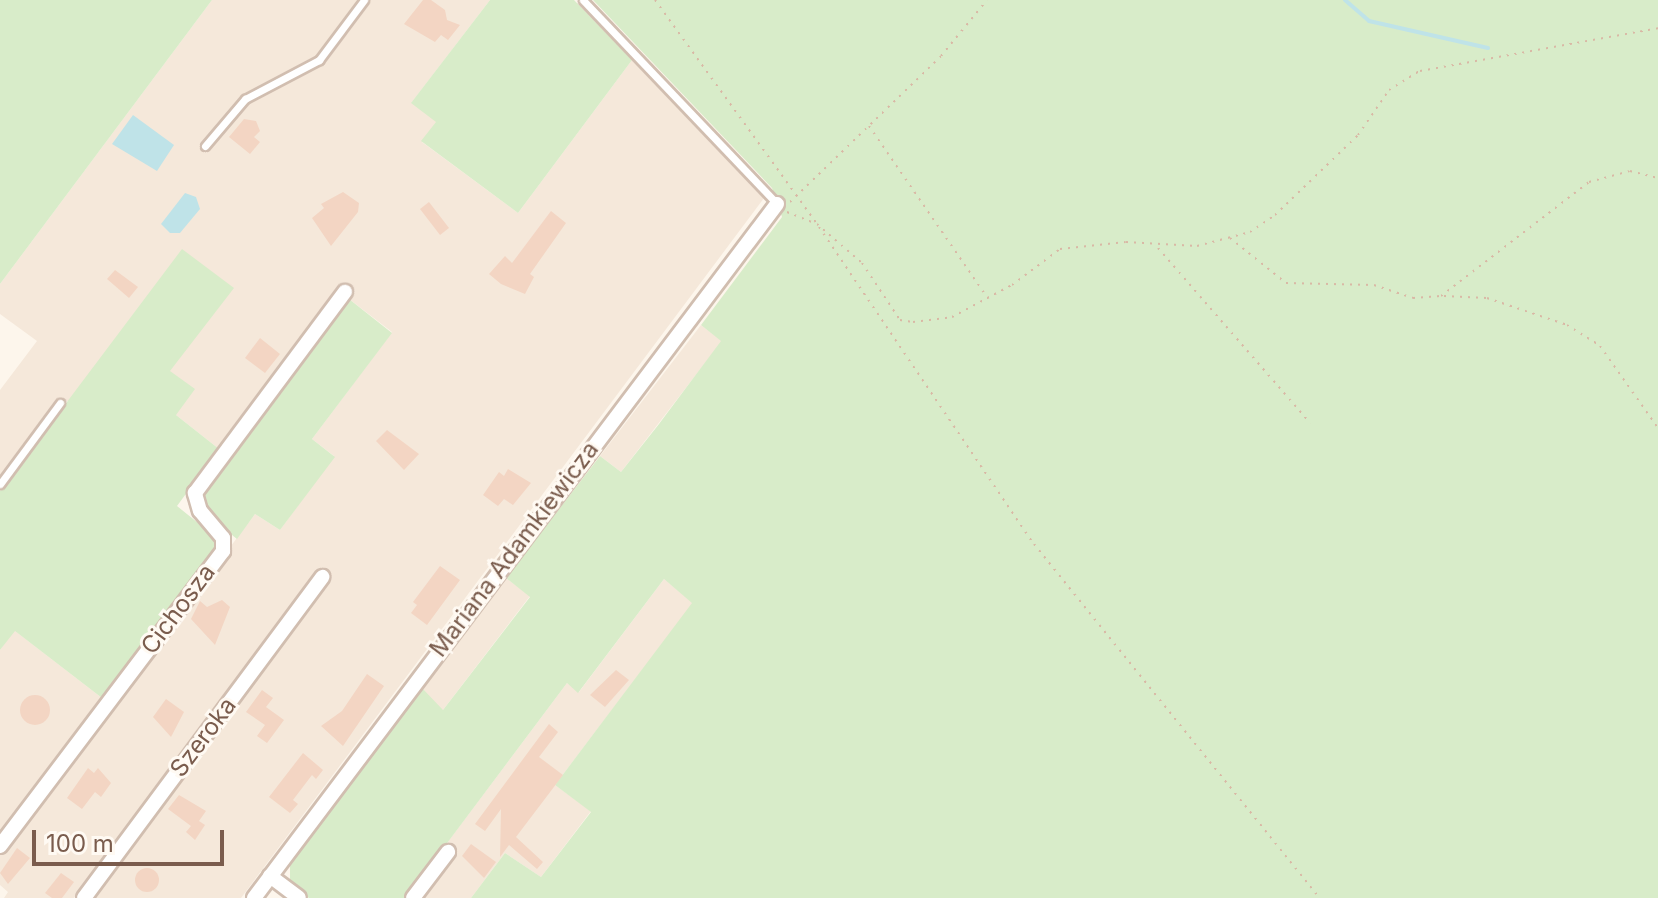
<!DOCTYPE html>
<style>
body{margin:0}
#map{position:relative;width:1658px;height:898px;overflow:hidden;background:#fdf6ec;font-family:Inter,sans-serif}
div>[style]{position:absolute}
.residential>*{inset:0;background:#f5e8da}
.green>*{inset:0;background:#d8ecc9}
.water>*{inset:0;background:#bfe3e8}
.stream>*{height:4px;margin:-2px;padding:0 2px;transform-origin:2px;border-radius:2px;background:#bfe3e8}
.building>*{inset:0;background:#f3d5c3}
.round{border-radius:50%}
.path>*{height:2px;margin-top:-1px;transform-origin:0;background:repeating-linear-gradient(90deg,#d9b8a5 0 2px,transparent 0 8px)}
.roads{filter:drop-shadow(2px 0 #d1beb0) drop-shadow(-2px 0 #d1beb0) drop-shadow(0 2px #d1beb0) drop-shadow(0 -2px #d1beb0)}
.lane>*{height:7px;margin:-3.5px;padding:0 3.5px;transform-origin:3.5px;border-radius:3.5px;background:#fff}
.street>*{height:14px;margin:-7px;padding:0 7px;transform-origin:7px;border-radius:7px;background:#fff}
span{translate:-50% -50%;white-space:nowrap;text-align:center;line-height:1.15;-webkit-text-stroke:6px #fffaf3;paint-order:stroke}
.street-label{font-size:24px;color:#7a5c4d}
.scale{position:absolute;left:32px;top:830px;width:192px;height:36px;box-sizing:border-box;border:4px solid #7a5c4d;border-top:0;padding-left:10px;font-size:24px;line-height:28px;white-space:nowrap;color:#7a5c4d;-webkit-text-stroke:6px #fffaf3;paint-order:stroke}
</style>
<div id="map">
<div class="residential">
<div style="clip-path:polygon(212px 0,490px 0,412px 102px,437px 122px,422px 142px,518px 213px,632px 60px,764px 198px,241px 898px,90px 898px,329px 576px,321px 569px,74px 898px,4px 898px,8px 892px,0 885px,0 853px,255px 514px,280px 530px,334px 456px,312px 439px,392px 332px,349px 299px,350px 286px,339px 291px,219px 449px,176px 415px,60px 400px,0 477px,0 390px,37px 341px,0 314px,0 284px)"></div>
<div style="clip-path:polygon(701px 325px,722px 341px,621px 472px,600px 456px)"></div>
<div style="clip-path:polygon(506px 578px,530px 596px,443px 710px,438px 708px,422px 688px)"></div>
<div style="clip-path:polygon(664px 579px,693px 603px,555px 785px,591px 811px,541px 877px,505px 853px,471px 898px,421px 898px,454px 853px,444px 847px,567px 683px,579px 692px)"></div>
<div style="clip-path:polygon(14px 630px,102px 698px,0 834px,0 650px)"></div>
</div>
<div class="green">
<div style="clip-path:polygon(0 0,212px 0,0 284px)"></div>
<div style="clip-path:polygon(490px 0,574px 0,632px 60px,518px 213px,421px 141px,436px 122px,411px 103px)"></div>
<div style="clip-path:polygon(593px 0,1658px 0,1658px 898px,471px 898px,505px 853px,541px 877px,591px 812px,555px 785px,692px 603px,664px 579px,578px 693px,567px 683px,406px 898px,309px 898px,300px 891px,290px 880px,290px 864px,422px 688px,443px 710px,530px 597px,506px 578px,600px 456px,621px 472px,659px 424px,721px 341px,701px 325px,782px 217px,772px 188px)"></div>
<div style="clip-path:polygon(182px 249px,234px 288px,170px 371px,195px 389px,176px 415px,219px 449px,177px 506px,213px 535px,215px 548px,102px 698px,15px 631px,0 650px,0 491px)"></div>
<div style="clip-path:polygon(349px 299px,392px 333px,312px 439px,335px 457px,280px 530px,255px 514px,237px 539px,201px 510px,198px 496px)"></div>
</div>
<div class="water">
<div style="clip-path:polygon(133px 115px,174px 145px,157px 171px,112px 144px)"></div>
<div style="clip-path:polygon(185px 193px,196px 197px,200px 209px,180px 233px,170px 233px,161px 224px)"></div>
</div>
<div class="stream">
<div style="left:1345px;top:0;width:32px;rotate:41deg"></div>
<div style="left:1369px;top:21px;width:122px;rotate:12.8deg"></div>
</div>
<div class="building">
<div style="clip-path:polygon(423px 0,431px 0,445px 10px,447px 20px,460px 25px,448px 40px,441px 35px,435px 42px,404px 24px)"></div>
<div style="clip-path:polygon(244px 119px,256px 121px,260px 131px,254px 137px,260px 142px,250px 154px,229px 137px)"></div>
<div style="clip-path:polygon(343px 192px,359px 203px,358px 212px,331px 246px,312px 218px,324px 208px,321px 204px)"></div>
<div style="clip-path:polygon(429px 202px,449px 228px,440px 235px,420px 209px)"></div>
<div style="clip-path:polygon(551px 211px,566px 223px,530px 274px,534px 277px,525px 294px,501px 284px,489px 274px,505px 256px,512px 263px)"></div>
<div style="clip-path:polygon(115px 270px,138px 287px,129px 298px,107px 279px)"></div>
<div style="clip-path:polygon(260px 338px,280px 354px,265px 373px,245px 358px)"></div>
<div style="clip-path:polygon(387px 430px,419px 454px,404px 470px,376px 441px)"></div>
<div style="clip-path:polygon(508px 469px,531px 483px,513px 505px,504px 499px,498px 506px,483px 495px,499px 472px,504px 476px)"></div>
<div style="clip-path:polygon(440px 566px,460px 580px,427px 625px,411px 613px,417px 605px,413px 602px)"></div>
<div style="clip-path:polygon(222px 600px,230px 607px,215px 645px,191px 619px,200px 601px,207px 607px)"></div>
<div style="clip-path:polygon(616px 670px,629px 680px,605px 707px,590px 695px)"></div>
<div style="clip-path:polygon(367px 674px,384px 686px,343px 746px,321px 726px,342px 711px)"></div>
<div style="clip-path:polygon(262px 690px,273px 698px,266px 707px,284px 720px,267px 743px,257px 736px,265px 725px,246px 712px)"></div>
<div class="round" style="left:20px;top:695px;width:30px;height:30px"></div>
<div style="clip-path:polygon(166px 699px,184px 712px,171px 737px,153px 717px)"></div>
<div style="clip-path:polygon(549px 724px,558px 732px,539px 757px,563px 775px,516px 837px,543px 862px,537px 869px,509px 845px,500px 857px,501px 809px,485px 831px,475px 824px)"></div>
<div style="clip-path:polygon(303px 753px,323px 770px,316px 779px,312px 775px,293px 800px,298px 804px,290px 813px,269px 797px)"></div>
<div style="clip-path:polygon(88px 768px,94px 773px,98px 768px,111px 783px,101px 797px,95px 792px,82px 809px,67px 798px)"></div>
<div style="clip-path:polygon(179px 795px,206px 811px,199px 821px,205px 825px,195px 840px,186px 832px,191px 826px,168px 809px)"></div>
<div style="clip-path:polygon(471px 844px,496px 862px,484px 878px,462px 856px)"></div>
<div style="clip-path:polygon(17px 848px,30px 858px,8px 884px,0 873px)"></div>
<div class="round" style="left:135px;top:868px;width:24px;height:24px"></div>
<div style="clip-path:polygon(61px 873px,74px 882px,62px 898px,52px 898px,45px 893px)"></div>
</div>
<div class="path">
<div style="left:655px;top:0;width:276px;rotate:54.1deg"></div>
<div style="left:817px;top:224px;width:60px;rotate:40.9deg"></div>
<div style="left:862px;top:263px;width:69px;rotate:56.3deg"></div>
<div style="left:900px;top:320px;width:13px;rotate:9deg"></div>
<div style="left:913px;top:322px;width:39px;rotate:-7deg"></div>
<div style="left:952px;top:317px;width:68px;rotate:-28.1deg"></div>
<div style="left:1012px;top:285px;width:60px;rotate:-36.9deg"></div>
<div style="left:1060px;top:249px;width:66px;rotate:-6.1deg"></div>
<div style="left:1126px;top:242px;width:71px;rotate:3.2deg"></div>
<div style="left:1197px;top:246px;width:55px;rotate:-14.8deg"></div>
<div style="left:1250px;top:232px;width:30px;rotate:-34deg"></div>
<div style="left:1275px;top:215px;width:115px;rotate:-43.9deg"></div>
<div style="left:1358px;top:135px;width:55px;rotate:-55.4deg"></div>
<div style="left:1389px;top:90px;width:36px;rotate:-32deg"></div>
<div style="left:1420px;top:71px;width:242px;rotate:-10.2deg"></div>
<div style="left:869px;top:126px;width:208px;rotate:55.4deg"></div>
<div style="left:790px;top:202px;width:210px;rotate:-44deg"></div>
<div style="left:941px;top:56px;width:72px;rotate:-50.6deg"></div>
<div style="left:787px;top:212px;width:29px;rotate:22deg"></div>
<div style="left:819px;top:227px;width:383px;rotate:55.9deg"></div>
<div style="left:1034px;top:544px;width:455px;rotate:51.1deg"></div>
<div style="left:1230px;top:238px;width:72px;rotate:38.8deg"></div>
<div style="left:1286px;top:283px;width:88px;rotate:1.3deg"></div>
<div style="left:1374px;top:285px;width:41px;rotate:18.4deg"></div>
<div style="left:1413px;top:298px;width:28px;rotate:-4deg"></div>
<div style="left:1441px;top:296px;width:187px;rotate:-37.6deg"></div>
<div style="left:1589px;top:182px;width:42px;rotate:-15deg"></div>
<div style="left:1630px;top:171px;width:29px;rotate:14deg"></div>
<div style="left:1158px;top:248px;width:232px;rotate:49deg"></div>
<div style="left:1444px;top:296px;width:43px;rotate:2.7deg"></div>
<div style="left:1487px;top:298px;width:84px;rotate:18.6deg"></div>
<div style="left:1567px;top:325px;width:39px;rotate:32deg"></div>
<div style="left:1600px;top:346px;width:100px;rotate:54.7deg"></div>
</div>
<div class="roads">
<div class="lane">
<div style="left:583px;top:0;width:282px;rotate:46.4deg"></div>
<div style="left:205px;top:146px;width:62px;rotate:-49.6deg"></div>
<div style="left:245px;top:99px;width:84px;rotate:-27.8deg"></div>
<div style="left:319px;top:60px;width:75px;rotate:-53.1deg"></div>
<div style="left:0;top:484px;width:101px;rotate:-53.5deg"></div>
</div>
<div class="street">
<div style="left:0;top:846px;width:370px;rotate:-52.9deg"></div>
<div style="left:223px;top:551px;width:13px;rotate:-90deg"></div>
<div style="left:223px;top:538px;width:35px;rotate:-130deg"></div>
<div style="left:200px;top:511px;width:19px;rotate:-106deg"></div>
<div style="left:195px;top:493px;width:251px;rotate:-53.3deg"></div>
<div style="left:270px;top:876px;width:36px;rotate:37deg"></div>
<div style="left:84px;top:898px;width:400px;rotate:-53.4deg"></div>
<div style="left:254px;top:898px;width:869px;rotate:-53deg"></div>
<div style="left:413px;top:898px;width:58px;rotate:-52.7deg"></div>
</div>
</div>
<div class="street-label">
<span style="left:514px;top:549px;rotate:-53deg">Mariana Adamkiewicza</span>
<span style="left:178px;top:609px;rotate:-53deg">Cichosza</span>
<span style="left:203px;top:737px;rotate:-53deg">Szeroka</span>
</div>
<div class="scale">100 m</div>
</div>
